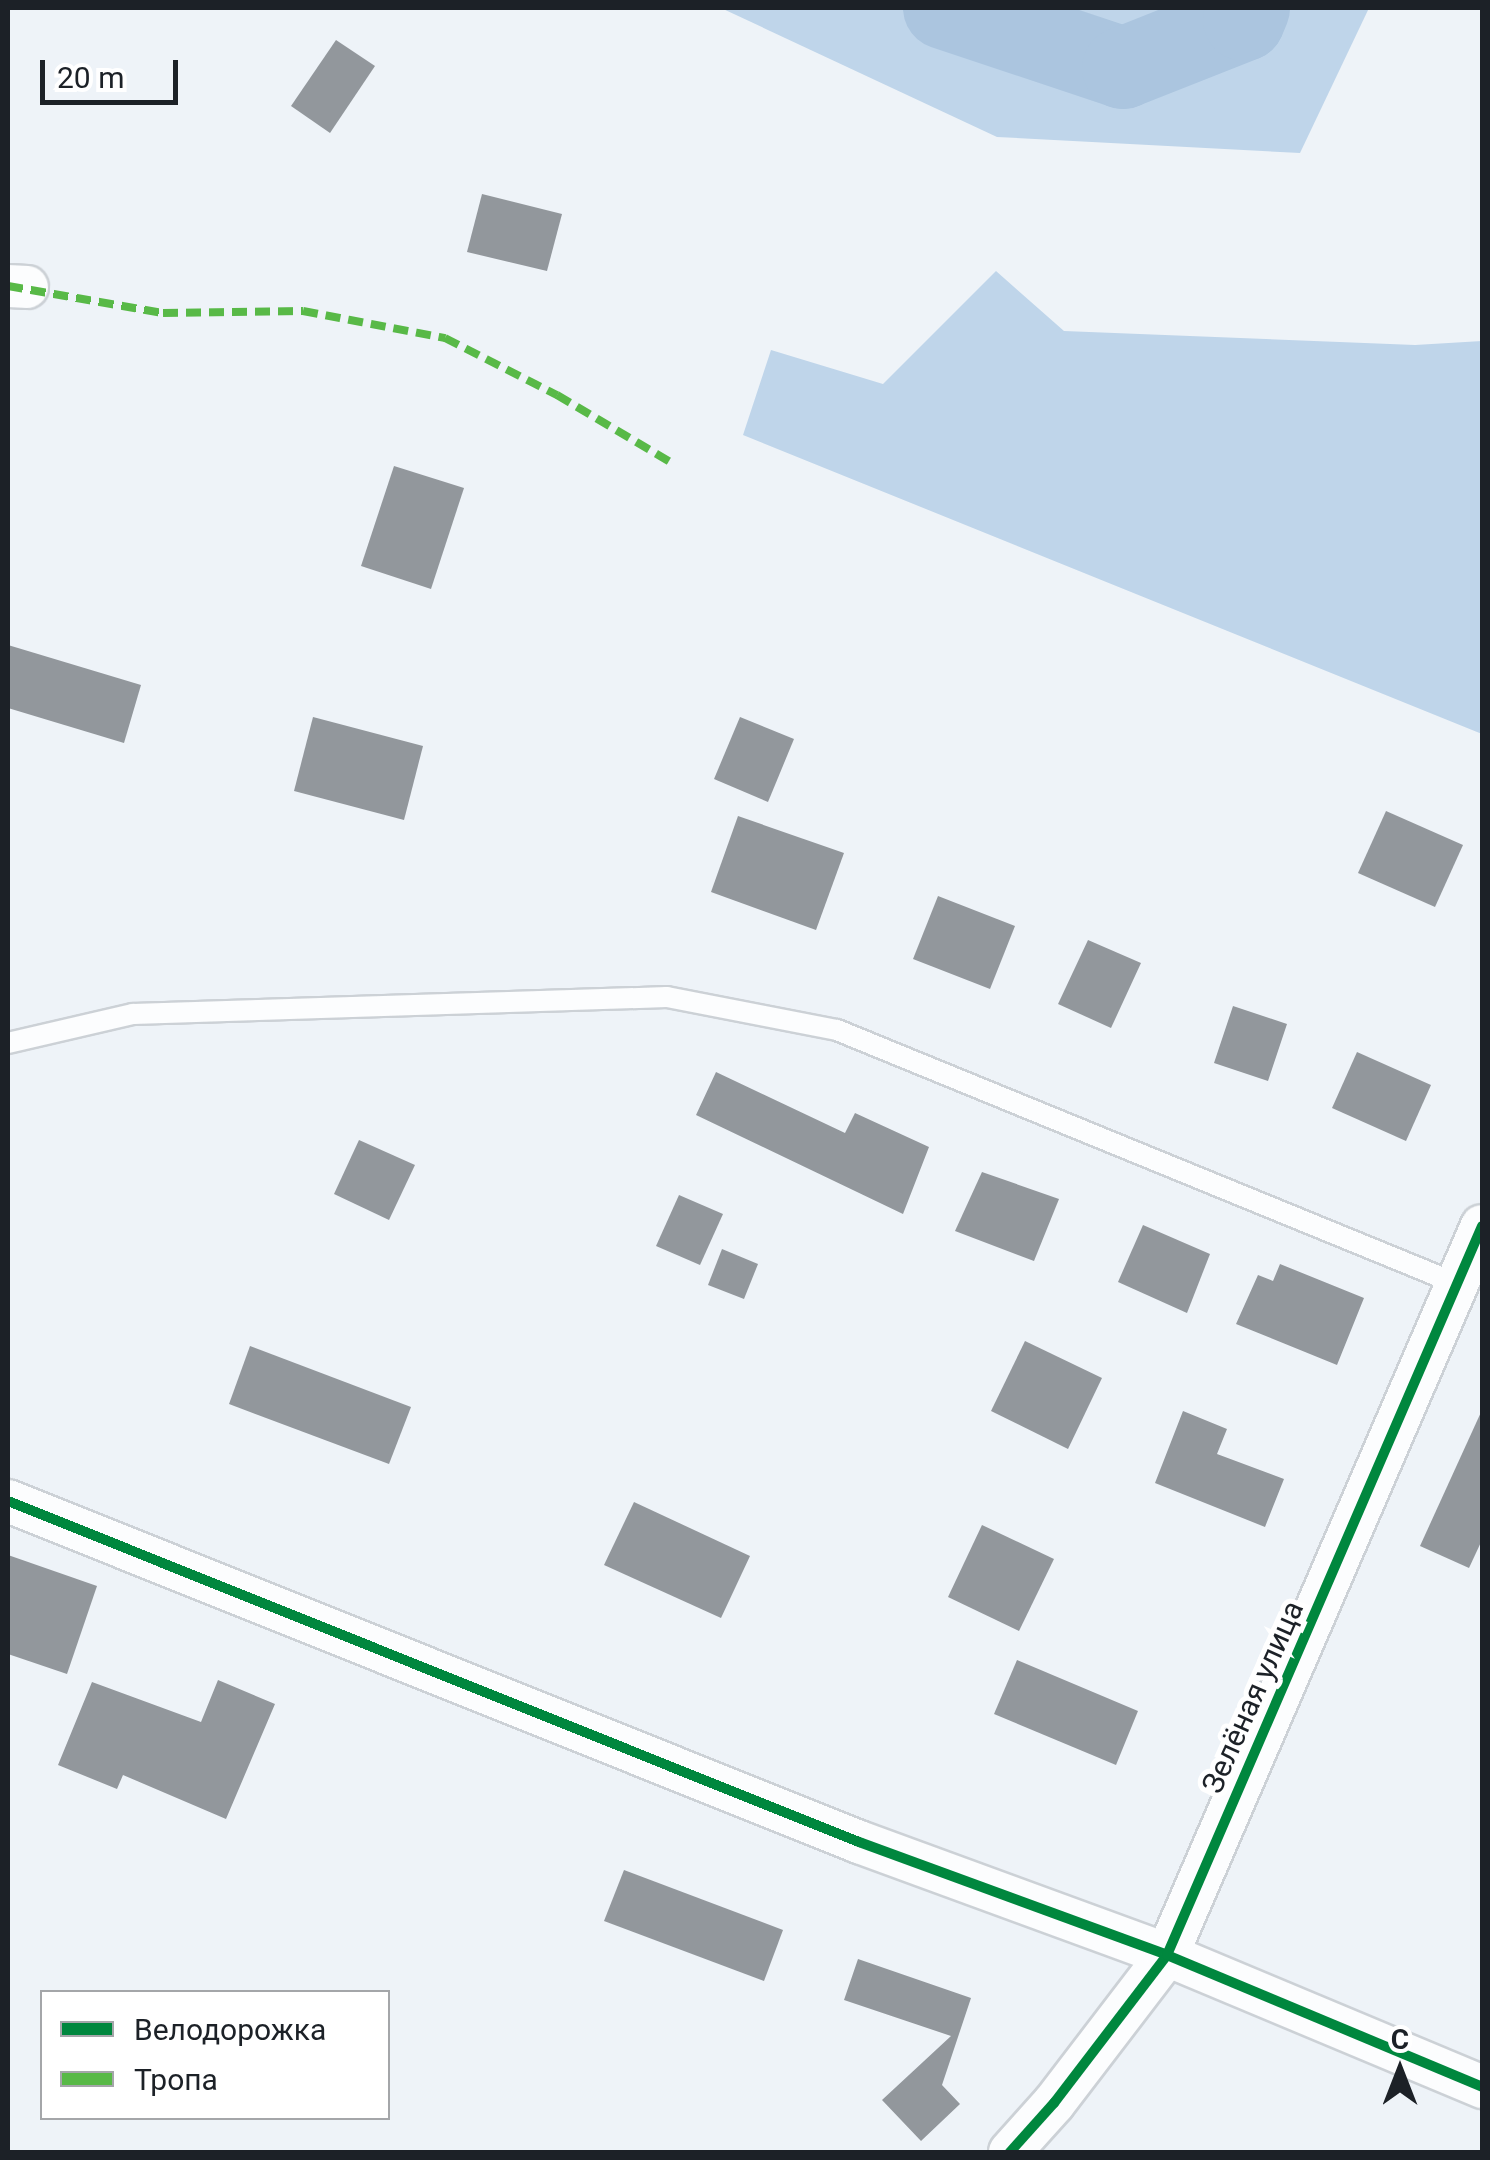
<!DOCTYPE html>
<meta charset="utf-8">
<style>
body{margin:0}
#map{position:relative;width:1490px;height:2160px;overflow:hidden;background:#eef3f8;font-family:Roboto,sans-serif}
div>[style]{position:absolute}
.forest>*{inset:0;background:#bfd5ea}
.river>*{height:82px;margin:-41px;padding:0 41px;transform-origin:41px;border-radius:41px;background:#abc5df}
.building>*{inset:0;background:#92979c}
.roads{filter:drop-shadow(2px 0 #ccd1d6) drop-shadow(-2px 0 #ccd1d6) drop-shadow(0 2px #ccd1d6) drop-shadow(0 -2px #ccd1d6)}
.lane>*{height:20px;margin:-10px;padding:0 10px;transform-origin:10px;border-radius:10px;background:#fcfdfe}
.street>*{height:42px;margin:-21px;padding:0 21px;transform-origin:21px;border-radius:21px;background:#fcfdfe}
.quiet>*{height:8px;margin-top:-4px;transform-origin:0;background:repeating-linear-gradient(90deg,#58b947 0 15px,transparent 0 23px)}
.cycleway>*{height:10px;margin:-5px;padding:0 5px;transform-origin:5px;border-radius:5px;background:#00873e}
span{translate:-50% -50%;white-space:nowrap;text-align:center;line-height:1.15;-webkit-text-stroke:10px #fff;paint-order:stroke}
.street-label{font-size:30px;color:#1c2127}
.frame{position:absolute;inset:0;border:10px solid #1c2127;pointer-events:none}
.legend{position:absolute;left:40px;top:1990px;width:350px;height:130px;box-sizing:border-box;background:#fff;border:2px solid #a4a6a9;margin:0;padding:12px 18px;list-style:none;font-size:30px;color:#1c2127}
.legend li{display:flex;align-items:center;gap:20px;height:50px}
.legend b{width:50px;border:2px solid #a4a6a9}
.north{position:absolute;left:1350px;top:2020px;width:100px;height:100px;-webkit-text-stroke:8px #fff;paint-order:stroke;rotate:0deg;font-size:28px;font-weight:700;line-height:40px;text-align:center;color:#1c2127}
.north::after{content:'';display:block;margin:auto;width:35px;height:45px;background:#1c2127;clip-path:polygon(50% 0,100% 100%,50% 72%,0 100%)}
.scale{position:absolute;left:40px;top:60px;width:138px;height:45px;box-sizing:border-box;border:5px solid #1c2127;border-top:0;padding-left:12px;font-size:30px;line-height:35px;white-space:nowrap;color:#1c2127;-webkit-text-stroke:8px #fff;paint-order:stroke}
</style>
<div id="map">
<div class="forest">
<div style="clip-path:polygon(721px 8px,1369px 8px,1300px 153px,997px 137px)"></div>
<div style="clip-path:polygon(996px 271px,1064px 331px,1415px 345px,1482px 341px,1482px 734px,743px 435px,771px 350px,883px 384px)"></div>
</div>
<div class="river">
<div style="left:944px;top:8px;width:189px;rotate:18.5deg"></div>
<div style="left:1123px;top:68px;width:130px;rotate:-21.6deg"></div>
<div style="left:1244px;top:20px;width:13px;rotate:-67deg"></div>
</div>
<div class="building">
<div style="clip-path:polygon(336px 40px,375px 66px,330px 133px,291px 106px)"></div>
<div style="clip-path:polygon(482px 194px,562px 214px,547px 271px,467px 252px)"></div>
<div style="clip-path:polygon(394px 466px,464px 488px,431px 589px,361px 566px)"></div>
<div style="clip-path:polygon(8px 645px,141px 685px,124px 743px,8px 708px)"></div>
<div style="clip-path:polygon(313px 717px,423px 746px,404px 820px,294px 791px)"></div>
<div style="clip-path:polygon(740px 717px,794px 739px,768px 802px,714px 779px)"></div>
<div style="clip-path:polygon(1386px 811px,1463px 845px,1435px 907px,1358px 873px)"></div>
<div style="clip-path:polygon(738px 816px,844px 853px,816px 930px,711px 892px)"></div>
<div style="clip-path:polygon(938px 896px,1015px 926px,990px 989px,913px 959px)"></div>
<div style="clip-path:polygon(1088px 940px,1141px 963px,1111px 1028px,1058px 1004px)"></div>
<div style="clip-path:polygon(1233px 1006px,1287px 1024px,1268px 1081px,1214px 1063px)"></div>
<div style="clip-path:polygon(1357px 1052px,1431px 1085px,1406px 1141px,1332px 1108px)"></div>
<div style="clip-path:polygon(716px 1072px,845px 1133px,855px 1113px,929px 1147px,903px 1214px,696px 1115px)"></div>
<div style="clip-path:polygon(359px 1140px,415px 1165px,389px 1220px,334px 1194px)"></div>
<div style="clip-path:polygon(982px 1172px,1059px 1199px,1034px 1261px,955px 1231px)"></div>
<div style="clip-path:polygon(679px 1195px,723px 1214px,700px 1265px,656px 1246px)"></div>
<div style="clip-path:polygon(1143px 1225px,1210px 1254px,1187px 1313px,1118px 1282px)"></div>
<div style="clip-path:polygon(722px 1249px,758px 1264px,744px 1299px,708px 1285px)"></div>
<div style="clip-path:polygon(1280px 1264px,1364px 1298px,1337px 1365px,1236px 1324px,1258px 1275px,1273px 1281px)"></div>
<div style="clip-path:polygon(1025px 1341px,1102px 1378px,1068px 1449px,991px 1411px)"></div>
<div style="clip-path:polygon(250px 1346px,411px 1407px,389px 1464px,229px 1404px)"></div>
<div style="clip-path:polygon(1482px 1410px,1482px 1540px,1469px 1568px,1420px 1546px)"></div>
<div style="clip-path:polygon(1183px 1411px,1227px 1429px,1217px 1454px,1284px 1479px,1265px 1527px,1155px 1483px)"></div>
<div style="clip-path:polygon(634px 1502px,750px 1556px,721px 1618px,604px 1565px)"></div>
<div style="clip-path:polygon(982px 1525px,1054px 1559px,1019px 1631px,948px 1597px)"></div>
<div style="clip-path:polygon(8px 1555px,97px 1586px,67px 1674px,8px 1654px)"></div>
<div style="clip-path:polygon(1017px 1660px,1138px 1711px,1116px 1765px,994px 1714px)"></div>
<div style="clip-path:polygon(218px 1680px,275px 1704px,226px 1819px,123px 1775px,117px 1789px,58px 1765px,92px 1682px,201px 1722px)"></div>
<div style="clip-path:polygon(624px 1870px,783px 1930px,764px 1981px,604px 1921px)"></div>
<div style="clip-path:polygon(858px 1959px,971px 1998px,942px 2085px,960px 2104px,921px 2141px,882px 2100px,951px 2036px,844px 2000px)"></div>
</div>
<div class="roads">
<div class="lane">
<div style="left:8px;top:1043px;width:128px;rotate:-13.1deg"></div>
<div style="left:133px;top:1014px;width:534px;rotate:-1.82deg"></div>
<div style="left:667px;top:997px;width:173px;rotate:11deg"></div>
<div style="left:837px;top:1030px;width:673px;rotate:22.26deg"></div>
</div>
<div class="street">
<div style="left:8px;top:286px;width:19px;rotate:3deg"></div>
<div style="left:8px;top:1501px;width:917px;rotate:21.84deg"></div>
<div style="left:859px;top:1842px;width:328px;rotate:20.1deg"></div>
<div style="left:1167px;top:1955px;width:342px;rotate:22.7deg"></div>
<div style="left:1010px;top:2152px;width:66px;rotate:-48.1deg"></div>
<div style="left:1054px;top:2103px;width:186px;rotate:-52.6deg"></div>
<div style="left:1167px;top:1955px;width:794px;rotate:-66.63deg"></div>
</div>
</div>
<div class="quiet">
<div style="left:8px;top:286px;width:157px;rotate:9.9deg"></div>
<div style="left:163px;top:313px;width:140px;rotate:-0.8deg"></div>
<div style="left:303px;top:311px;width:145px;rotate:10.8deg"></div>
<div style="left:445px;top:338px;width:126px;rotate:27deg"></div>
<div style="left:557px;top:395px;width:134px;rotate:30.6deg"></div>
</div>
<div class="cycleway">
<div style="left:8px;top:1501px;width:917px;rotate:21.84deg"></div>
<div style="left:859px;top:1842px;width:328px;rotate:20.1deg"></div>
<div style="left:1167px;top:1955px;width:342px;rotate:22.7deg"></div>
<div style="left:1010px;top:2152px;width:66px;rotate:-48.1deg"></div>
<div style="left:1054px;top:2103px;width:186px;rotate:-52.6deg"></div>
<div style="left:1167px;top:1955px;width:794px;rotate:-66.63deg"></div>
</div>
<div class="street-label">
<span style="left:1253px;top:1697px;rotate:-66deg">Зелёная улица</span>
</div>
<div class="frame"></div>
<ul class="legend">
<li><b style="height:12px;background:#00873e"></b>Велодорожка</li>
<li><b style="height:12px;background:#58b947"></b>Тропа</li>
</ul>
<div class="north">С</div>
<div class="scale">20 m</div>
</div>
